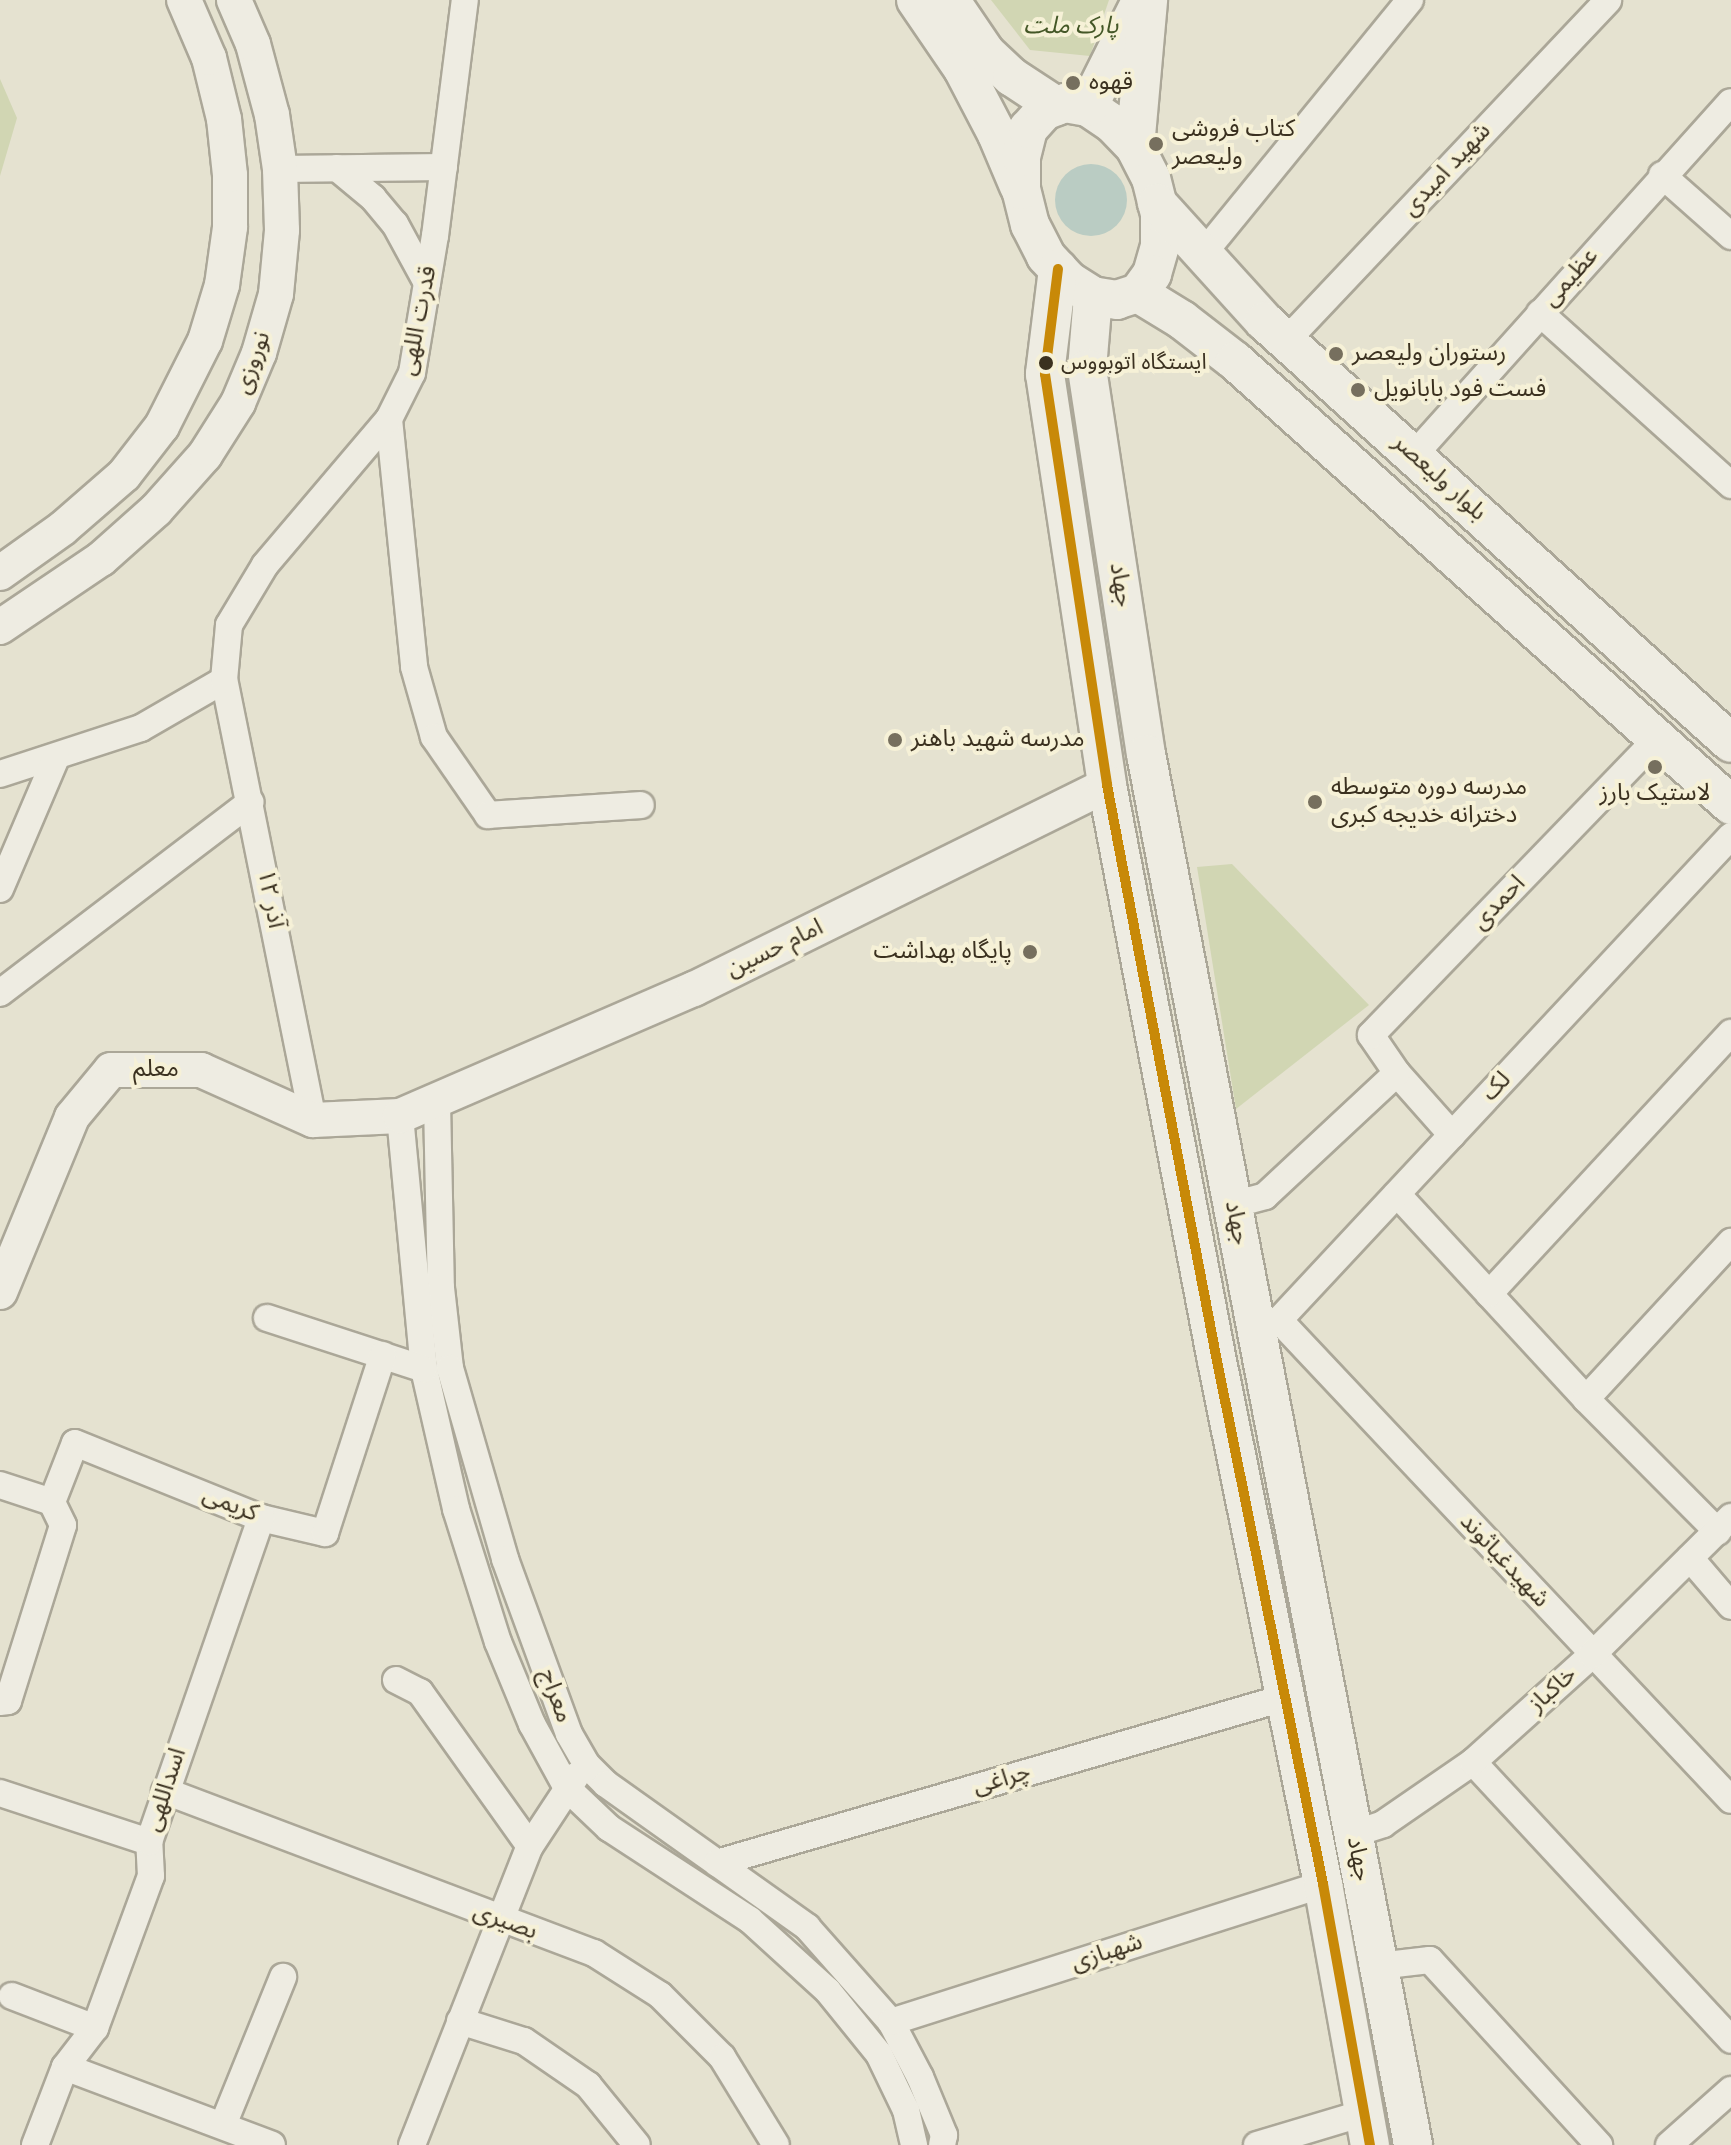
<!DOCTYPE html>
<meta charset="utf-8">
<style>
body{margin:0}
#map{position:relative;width:1731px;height:2145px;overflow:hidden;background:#e5e2d0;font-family:Spectral,"Noto Sans Arabic",serif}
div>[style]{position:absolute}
.green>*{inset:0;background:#d1d6b3}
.water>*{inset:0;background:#baccc3}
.round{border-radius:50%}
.roads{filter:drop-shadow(2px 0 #aba798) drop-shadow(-2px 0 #aba798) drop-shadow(0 2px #aba798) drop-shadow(0 -2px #aba798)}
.minor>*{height:26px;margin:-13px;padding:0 13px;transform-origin:13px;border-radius:13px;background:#eeece2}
.tertiary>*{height:34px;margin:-17px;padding:0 17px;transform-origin:17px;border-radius:17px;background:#eeece2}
.secondary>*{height:38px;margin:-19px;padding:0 19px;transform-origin:19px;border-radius:19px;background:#eeece2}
.bus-1>*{height:10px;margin:-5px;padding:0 5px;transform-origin:5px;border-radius:5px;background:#c88908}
.dots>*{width:22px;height:22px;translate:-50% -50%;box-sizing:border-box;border:4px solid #f6f1d7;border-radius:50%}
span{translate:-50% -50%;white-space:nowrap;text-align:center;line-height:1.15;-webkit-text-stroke:8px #f6f1d7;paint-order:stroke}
.bus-label{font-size:22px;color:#3b3120}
.left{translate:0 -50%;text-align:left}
.park-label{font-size:24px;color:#445727;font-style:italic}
.poi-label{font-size:24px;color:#3b3120}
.right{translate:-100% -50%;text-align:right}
.street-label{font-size:24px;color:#3b3120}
</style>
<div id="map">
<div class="green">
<div style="clip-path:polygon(991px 0,1109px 0,1090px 56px,1030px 50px)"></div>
<div style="clip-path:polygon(0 79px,17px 118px,0 176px)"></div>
<div style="clip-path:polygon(1232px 864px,1369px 1005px,1236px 1109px,1197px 867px)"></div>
</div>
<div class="water">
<div class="round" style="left:1055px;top:164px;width:72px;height:72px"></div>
</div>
<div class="roads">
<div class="minor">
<div style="left:337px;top:168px;width:47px;rotate:39.8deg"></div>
<div style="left:373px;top:198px;width:34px;rotate:50deg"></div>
<div style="left:395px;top:224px;width:67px;rotate:61.5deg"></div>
<div style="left:280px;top:169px;width:164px;rotate:-0.7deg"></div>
<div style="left:1662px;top:175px;width:92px;rotate:41.5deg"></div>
<div style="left:1202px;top:255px;width:329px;rotate:-50.8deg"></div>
<div style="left:1540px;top:313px;width:257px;rotate:42deg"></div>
<div style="left:1286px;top:341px;width:469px;rotate:-46.6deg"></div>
<div style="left:389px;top:419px;width:249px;rotate:84.2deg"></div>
<div style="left:414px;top:667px;width:73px;rotate:74.1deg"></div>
<div style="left:434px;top:737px;width:95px;rotate:55.3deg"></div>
<div style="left:488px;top:815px;width:153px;rotate:-3.7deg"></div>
<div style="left:1414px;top:455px;width:474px;rotate:-48.1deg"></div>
<div style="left:0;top:774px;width:148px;rotate:-18.1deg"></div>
<div style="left:141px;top:728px;width:96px;rotate:-30deg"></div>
<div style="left:0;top:889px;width:142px;rotate:-66.9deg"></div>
<div style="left:0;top:993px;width:315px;rotate:-37.3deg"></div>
<div style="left:437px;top:1102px;width:186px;rotate:88.8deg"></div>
<div style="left:441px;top:1288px;width:81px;rotate:83.6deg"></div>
<div style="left:450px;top:1368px;width:199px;rotate:73.9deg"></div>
<div style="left:505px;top:1559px;width:186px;rotate:69.9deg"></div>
<div style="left:569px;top:1734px;width:34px;rotate:60deg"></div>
<div style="left:586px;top:1764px;width:28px;rotate:45deg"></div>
<div style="left:606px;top:1784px;width:247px;rotate:35.4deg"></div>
<div style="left:807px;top:1927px;width:127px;rotate:48.5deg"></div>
<div style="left:891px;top:2022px;width:62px;rotate:62.2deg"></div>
<div style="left:920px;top:2077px;width:63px;rotate:67.5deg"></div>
<div style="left:944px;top:2135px;width:10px;rotate:101deg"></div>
<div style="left:400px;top:1116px;width:254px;rotate:84.6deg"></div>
<div style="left:424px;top:1369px;width:144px;rotate:77.1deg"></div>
<div style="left:456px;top:1509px;width:139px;rotate:72.5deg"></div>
<div style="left:498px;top:1642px;width:89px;rotate:67.5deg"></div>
<div style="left:532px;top:1724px;width:73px;rotate:61.3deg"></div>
<div style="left:567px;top:1788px;width:58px;rotate:43.6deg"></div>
<div style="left:609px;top:1828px;width:168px;rotate:33.1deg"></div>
<div style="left:750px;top:1920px;width:105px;rotate:42.3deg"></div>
<div style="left:828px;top:1991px;width:81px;rotate:51deg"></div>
<div style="left:879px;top:2054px;width:62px;rotate:64.3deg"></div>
<div style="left:906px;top:2110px;width:36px;rotate:77deg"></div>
<div style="left:313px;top:1120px;width:449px;rotate:-101.4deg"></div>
<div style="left:224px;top:680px;width:55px;rotate:-84.8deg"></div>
<div style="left:229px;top:625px;width:70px;rotate:-59deg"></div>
<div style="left:265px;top:565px;width:192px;rotate:-49.7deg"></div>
<div style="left:389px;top:419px;width:51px;rotate:-63.4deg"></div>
<div style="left:412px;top:373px;width:139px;rotate:-80.5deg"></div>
<div style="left:435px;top:236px;width:238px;rotate:-82.8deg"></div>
<div style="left:1452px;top:1135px;width:83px;rotate:-131.6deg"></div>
<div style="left:1397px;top:1073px;width:46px;rotate:-124.4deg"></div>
<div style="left:1371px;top:1035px;width:413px;rotate:-46deg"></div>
<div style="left:1397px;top:1194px;width:279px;rotate:47.3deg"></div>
<div style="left:1586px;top:1399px;width:187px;rotate:45.2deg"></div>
<div style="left:1232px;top:1205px;width:34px;rotate:-15deg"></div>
<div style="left:1265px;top:1196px;width:180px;rotate:-43deg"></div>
<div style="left:1489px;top:1294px;width:356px;rotate:-47.2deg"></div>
<div style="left:267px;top:1318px;width:165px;rotate:18deg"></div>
<div style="left:1279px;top:1320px;width:659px;rotate:46.72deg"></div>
<div style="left:1255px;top:1324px;width:24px;rotate:-9deg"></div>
<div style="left:1279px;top:1320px;width:662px;rotate:-46.96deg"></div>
<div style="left:1586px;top:1399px;width:214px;rotate:-47.3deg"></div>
<div style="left:0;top:1485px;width:55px;rotate:18.1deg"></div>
<div style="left:52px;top:1502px;width:63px;rotate:-68.7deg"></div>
<div style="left:75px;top:1443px;width:201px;rotate:22deg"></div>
<div style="left:261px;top:1518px;width:66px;rotate:13.2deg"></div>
<div style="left:325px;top:1533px;width:187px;rotate:-72deg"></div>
<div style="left:1690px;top:1558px;width:63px;rotate:49.5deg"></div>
<div style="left:396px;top:1680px;width:27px;rotate:27deg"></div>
<div style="left:420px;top:1692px;width:189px;rotate:54.5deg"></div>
<div style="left:0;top:1702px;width:8px;rotate:-7deg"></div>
<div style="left:8px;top:1701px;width:184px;rotate:-72.6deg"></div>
<div style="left:63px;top:1525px;width:25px;rotate:-116deg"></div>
<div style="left:1473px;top:1762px;width:379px;rotate:47.1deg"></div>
<div style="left:165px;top:1791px;width:459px;rotate:20.7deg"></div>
<div style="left:594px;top:1953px;width:78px;rotate:32.5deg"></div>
<div style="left:660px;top:1995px;width:88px;rotate:45deg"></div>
<div style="left:722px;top:2057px;width:103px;rotate:58.5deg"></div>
<div style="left:0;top:1793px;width:157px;rotate:18.2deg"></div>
<div style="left:1353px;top:1834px;width:32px;rotate:-18deg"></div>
<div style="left:1383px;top:1824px;width:109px;rotate:-34.6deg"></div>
<div style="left:1473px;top:1762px;width:160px;rotate:-42deg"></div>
<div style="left:1592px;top:1655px;width:196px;rotate:-44.8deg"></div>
<div style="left:717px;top:1863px;width:594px;rotate:-16.24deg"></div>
<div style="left:1378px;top:1966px;width:52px;rotate:-6.6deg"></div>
<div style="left:1430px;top:1960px;width:251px;rotate:47.6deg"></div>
<div style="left:12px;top:1996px;width:89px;rotate:21.1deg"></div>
<div style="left:460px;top:2021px;width:67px;rotate:17.4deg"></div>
<div style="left:524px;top:2041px;width:78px;rotate:34.5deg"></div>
<div style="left:588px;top:2085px;width:77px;rotate:50.8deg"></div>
<div style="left:891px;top:2022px;width:454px;rotate:-17.7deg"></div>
<div style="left:65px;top:2067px;width:221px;rotate:20.6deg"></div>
<div style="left:223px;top:2125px;width:160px;rotate:-67.9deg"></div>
<div style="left:35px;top:2145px;width:84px;rotate:-69deg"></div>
<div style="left:65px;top:2067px;width:49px;rotate:-52.4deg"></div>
<div style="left:95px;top:2028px;width:162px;rotate:-69.8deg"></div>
<div style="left:151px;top:1876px;width:34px;rotate:-93deg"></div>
<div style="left:149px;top:1842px;width:343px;rotate:-70.9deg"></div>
<div style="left:412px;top:2145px;width:321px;rotate:-68.5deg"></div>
<div style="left:530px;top:1846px;width:84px;rotate:-56.7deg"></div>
<div style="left:1257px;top:2145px;width:112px;rotate:-16.7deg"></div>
<div style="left:1669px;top:2145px;width:83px;rotate:-41.6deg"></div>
</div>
<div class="tertiary">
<div style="left:0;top:573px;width:77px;rotate:-35.5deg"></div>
<div style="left:63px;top:528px;width:81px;rotate:-41deg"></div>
<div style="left:124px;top:475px;width:62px;rotate:-52.2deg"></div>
<div style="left:162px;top:426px;width:95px;rotate:-63.2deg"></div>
<div style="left:205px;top:341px;width:59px;rotate:-73.1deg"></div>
<div style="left:222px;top:285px;width:59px;rotate:-82.1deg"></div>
<div style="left:230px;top:227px;width:52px;rotate:-90deg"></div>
<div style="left:230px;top:175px;width:56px;rotate:-96.1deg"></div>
<div style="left:224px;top:119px;width:63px;rotate:-103.8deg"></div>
<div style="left:209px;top:58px;width:63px;rotate:-113.3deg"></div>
<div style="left:0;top:627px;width:122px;rotate:-34deg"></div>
<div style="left:101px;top:559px;width:74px;rotate:-41.7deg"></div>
<div style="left:156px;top:510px;width:74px;rotate:-48.3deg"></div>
<div style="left:205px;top:455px;width:62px;rotate:-57.6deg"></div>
<div style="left:238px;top:403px;width:54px;rotate:-67.2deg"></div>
<div style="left:259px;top:353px;width:61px;rotate:-73.9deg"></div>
<div style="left:276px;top:294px;width:64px;rotate:-84.6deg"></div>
<div style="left:282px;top:230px;width:61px;rotate:-91.9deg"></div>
<div style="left:280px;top:169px;width:55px;rotate:-98.4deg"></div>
<div style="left:272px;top:115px;width:73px;rotate:-105deg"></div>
<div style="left:253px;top:44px;width:48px;rotate:-113.4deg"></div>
<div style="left:0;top:1292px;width:189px;rotate:-67.6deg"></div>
<div style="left:72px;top:1117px;width:61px;rotate:-50.3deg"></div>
<div style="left:111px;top:1070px;width:90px"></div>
<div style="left:201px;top:1070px;width:123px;rotate:24.1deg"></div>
<div style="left:313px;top:1120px;width:87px;rotate:-2.6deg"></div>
<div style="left:400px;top:1116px;width:320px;rotate:-23.4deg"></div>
<div style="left:694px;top:989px;width:461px;rotate:-26.3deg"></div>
</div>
<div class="secondary">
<div style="left:916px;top:0;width:83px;rotate:55.7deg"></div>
<div style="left:963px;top:69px;width:73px;rotate:62.4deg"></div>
<div style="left:997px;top:134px;width:56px;rotate:67.1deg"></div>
<div style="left:950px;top:0;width:64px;rotate:55.8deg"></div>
<div style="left:986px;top:53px;width:35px;rotate:43deg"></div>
<div style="left:1012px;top:77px;width:53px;rotate:33.4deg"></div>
<div style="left:1065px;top:103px;width:23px;rotate:10deg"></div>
<div style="left:1088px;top:107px;width:29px;rotate:34deg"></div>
<div style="left:1112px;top:123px;width:33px;rotate:46deg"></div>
<div style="left:1135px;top:147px;width:35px;rotate:63deg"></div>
<div style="left:1151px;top:178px;width:36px;rotate:76deg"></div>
<div style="left:1160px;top:213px;width:33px;rotate:90deg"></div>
<div style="left:1160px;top:246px;width:29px;rotate:106deg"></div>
<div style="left:1152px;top:274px;width:24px;rotate:126deg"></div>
<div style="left:1138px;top:293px;width:22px;rotate:162deg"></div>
<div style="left:1117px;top:300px;width:24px;rotate:-171deg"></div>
<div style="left:1093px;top:296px;width:28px;rotate:-148deg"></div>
<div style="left:1069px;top:281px;width:34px;rotate:-133deg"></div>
<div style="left:1046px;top:256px;width:35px;rotate:-117deg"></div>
<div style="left:1030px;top:225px;width:36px;rotate:-104deg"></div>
<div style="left:1021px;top:190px;width:33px;rotate:-90deg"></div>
<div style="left:1021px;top:157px;width:29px;rotate:-76deg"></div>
<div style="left:1028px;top:129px;width:24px;rotate:-48deg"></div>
<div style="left:1044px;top:111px;width:22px;rotate:-21deg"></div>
<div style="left:1088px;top:107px;width:116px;rotate:-63.4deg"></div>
<div style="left:1135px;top:147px;width:148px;rotate:-84.9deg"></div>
<div style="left:1157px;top:203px;width:159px;rotate:47.8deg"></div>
<div style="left:1264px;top:321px;width:629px;rotate:42.1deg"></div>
<div style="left:1058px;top:269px;width:106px;rotate:97.1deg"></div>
<div style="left:1045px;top:374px;width:416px;rotate:81.4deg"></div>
<div style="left:1107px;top:785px;width:586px;rotate:79.19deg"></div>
<div style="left:1217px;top:1361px;width:534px;rotate:78.54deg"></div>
<div style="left:1323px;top:1884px;width:265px;rotate:79.8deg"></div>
<div style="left:1138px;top:293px;width:52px;rotate:31.5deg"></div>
<div style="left:1182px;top:320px;width:67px;rotate:37.7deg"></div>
<div style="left:1235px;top:361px;width:666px;rotate:41.83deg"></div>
<div style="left:1093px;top:296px;width:73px;rotate:94.7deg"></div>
<div style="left:1087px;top:369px;width:389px;rotate:81.3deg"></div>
<div style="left:1146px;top:754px;width:1416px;rotate:79.13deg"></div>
</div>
</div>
<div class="bus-1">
<div style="left:1058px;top:269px;width:106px;rotate:97.1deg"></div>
<div style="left:1045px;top:374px;width:416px;rotate:81.4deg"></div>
<div style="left:1107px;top:785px;width:586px;rotate:79.19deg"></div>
<div style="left:1217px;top:1361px;width:534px;rotate:78.54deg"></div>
<div style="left:1323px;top:1884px;width:265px;rotate:79.8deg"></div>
</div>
<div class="dots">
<div style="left:1073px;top:83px;background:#766f5e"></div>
<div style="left:1156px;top:144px;background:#766f5e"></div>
<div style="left:1336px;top:354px;background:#766f5e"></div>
<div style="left:1046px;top:363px;background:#3b3120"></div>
<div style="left:1358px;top:390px;background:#766f5e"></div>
<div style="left:895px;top:740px;background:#766f5e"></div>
<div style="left:1655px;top:767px;background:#766f5e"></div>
<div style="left:1315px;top:802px;background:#766f5e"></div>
<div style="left:1030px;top:952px;background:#766f5e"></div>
</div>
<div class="bus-label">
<span class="left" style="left:1061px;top:363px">ایستگاه اتوبووس</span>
</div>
<div class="park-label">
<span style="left:1071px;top:27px">پارک ملت</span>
</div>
<div class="poi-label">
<span class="left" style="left:1089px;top:83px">قهوه</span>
<span class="left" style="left:1172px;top:144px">کتاب فروشی<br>ولیعصر</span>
<span class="left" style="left:1352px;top:354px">رستوران ولیعصر</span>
<span class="left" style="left:1374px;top:390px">فست فود بابانویل</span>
<span class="left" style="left:911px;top:740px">مدرسه شهید باهنر</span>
<span class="left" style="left:1331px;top:802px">مدرسه دوره متوسطه<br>دخترانه خدیجه کبری</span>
<span style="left:1655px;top:794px">لاستیک بارز</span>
<span class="right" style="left:1012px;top:952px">پایگاه بهداشت</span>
</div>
<div class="street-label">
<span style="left:1447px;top:170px;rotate:-47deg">شهید امیدی</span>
<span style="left:1571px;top:278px;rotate:-48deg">عظیمی</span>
<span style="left:419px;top:321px;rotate:-79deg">قدرت اللهی</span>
<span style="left:253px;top:363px;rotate:-70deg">نوروزی</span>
<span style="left:1439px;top:478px;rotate:42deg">بلوار ولیعصر</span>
<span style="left:1120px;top:585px;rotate:81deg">جهاد</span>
<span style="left:270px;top:899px;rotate:79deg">۱۲ آذر</span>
<span style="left:1499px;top:903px;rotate:-46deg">احمدی</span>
<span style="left:775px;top:949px;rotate:-26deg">امام حسین</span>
<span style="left:156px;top:1070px">معلم</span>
<span style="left:1497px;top:1087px;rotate:-47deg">لک</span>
<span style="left:1236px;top:1223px;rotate:79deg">جهاد</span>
<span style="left:230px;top:1505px;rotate:21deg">کریمی</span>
<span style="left:1504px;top:1561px;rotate:47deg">شهید‌غیاثوند</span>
<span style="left:1553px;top:1690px;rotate:-42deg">خاکباز</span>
<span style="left:555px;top:1696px;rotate:70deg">معراج</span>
<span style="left:1002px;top:1780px;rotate:-16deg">چراغی</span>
<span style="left:166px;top:1790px;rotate:-72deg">اسداللهی</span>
<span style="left:1358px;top:1859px;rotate:79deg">جهاد</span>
<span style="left:505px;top:1922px;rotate:20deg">بصیری</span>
<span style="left:1107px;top:1953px;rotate:-18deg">شهبازی</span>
</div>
</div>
